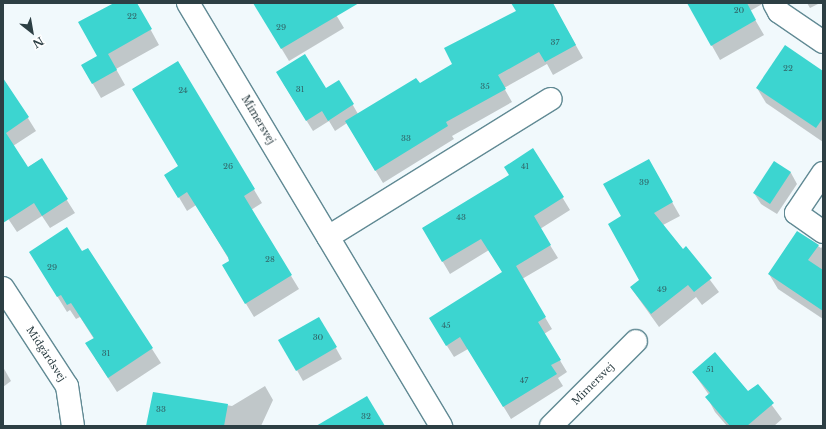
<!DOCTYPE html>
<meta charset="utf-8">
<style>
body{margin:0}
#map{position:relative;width:826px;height:429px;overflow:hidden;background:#f1f9fc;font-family:"Libre Baskerville",serif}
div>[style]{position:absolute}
.shadow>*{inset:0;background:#0003}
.building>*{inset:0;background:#3cd5d0}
.roads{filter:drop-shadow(1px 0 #618a94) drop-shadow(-1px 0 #618a94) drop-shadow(0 1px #618a94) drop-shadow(0 -1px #618a94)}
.minor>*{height:22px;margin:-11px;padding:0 11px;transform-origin:11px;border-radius:11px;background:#fff}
span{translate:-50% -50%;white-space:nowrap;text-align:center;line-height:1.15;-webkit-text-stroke:4px #fff;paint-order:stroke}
.number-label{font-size:8px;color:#316467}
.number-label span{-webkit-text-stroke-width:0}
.street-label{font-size:10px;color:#2d3f44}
.frame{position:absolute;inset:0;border:4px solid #2d3f44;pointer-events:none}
.north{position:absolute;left:12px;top:12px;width:40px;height:40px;-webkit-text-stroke:3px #fff;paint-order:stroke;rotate:149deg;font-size:11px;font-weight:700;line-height:16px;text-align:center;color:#2d3f44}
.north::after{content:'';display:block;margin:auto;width:14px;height:18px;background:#2d3f44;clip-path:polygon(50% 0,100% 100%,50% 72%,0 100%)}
</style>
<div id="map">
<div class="shadow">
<div style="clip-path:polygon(116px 3px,136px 3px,159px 45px,116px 69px,125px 85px,101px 98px,82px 65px,98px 57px)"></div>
<div style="clip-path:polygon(254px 3px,329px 3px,344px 28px,289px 61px)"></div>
<div style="clip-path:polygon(526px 3px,552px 3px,583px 58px,553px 75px,547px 64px,504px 88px,512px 102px,452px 136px,454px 139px,383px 183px,347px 123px,335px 131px,329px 121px,313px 131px,283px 83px,325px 90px,339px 81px,358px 114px,419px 85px,454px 64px)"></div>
<div style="clip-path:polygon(688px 3px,764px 3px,750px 11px,764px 35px,720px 60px)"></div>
<div style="clip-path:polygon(807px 3px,820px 3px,810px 8px)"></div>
<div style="clip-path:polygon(177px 63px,262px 203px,251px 210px,299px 289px,254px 317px,231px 279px,230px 261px,196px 205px,187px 211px,174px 189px,179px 167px)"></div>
<div style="clip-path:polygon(823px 72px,823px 142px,766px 103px,757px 88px)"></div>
<div style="clip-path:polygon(6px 83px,36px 131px,13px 146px,27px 168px,41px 159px,75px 213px,50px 228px,42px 216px,17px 232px,3px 211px,3px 85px)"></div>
<div style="clip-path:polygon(533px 149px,570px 210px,540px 229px,558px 258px,522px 279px,552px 329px,544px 334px,567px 372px,558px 378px,563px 386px,511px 419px,468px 349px,454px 357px,437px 330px,503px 273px,489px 250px,450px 274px,423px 228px,510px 176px)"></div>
<div style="clip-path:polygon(648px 160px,680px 216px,663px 225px,683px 250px,686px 248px,719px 292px,702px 305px,696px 297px,659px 327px,631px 288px,640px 281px,622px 217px)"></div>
<div style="clip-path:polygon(775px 163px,791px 173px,797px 184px,777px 214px,761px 204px,754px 193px)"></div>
<div style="clip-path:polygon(798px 233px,821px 248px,823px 246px,823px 319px,778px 289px,769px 274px)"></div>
<div style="clip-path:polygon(88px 249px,161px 363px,117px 392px,95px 358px,94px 339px,80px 317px,76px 319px,70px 310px,67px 312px,30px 252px,82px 253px)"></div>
<div style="clip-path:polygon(319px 318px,342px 359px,303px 381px,280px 340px)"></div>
<div style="clip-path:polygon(3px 367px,11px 381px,3px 387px)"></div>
<div style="clip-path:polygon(693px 372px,748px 393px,757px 385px,782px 419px,774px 426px,727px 426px,715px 412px,707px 397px,709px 395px)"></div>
<div style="clip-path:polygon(265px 386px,273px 400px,261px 426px,149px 426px,154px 393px,232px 406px)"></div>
</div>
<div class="building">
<div style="clip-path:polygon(114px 3px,137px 3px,152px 29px,108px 54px,117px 70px,92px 84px,81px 65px,97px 56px,78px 22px)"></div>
<div style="clip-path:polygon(253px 3px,359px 3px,281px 49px)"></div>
<div style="clip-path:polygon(511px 3px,553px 3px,576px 45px,545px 62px,539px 52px,498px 75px,506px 89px,446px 122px,448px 126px,375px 171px,345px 121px,416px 78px,420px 83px,452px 64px,444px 48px,516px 11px)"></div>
<div style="clip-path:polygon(687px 3px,747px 3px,756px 20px,711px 46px)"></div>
<div style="clip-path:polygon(785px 45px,823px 71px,823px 118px,816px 128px,756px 88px)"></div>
<div style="clip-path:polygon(305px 54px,326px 88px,339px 80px,354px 104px,328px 121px,322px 111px,306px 121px,276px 72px)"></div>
<div style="clip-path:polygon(178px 61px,255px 189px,244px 196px,292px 275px,245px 304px,222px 265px,229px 261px,228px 257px,187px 192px,178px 198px,164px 175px,178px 166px,132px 89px)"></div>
<div style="clip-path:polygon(3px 78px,29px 117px,6px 133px,28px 167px,42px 158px,68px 199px,42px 216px,34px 203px,3px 223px)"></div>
<div style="clip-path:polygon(533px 148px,564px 197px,534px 216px,551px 245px,516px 266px,546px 317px,538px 322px,561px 360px,551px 365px,557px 374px,503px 407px,460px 337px,446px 346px,429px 318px,502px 272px,481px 239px,442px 262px,422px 228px,509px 175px,504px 167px)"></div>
<div style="clip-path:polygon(649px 159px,673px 202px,654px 213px,683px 249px,686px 246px,712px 278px,694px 292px,688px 285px,651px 314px,630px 287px,639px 280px,608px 224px,621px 216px,603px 184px)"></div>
<div style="clip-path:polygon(774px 161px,791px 172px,770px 204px,753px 193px)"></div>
<div style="clip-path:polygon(67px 227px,82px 251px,88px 248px,153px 348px,108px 378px,85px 343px,94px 338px,71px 303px,67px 305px,61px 295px,57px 297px,29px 252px)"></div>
<div style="clip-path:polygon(797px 231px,819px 245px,808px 260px,823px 270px,823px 311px,768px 274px)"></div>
<div style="clip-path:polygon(319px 317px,337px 347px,296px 371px,278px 340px)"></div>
<div style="clip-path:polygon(715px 352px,748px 391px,758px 384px,774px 403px,747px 426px,730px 426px,705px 397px,710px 393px,692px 372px)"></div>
<div style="clip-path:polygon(153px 392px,228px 404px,224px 426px,146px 426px)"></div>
<div style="clip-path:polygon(367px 396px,385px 426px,316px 426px)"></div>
</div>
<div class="roads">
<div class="minor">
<div style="left:188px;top:3px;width:493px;rotate:59.1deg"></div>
<div style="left:774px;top:3px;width:10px;rotate:61deg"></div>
<div style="left:779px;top:12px;width:53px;rotate:34.3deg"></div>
<div style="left:823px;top:173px;width:48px;rotate:124deg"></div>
<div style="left:796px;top:213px;width:33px;rotate:35deg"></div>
<div style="left:328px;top:237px;width:262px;rotate:-31.8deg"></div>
<div style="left:3px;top:288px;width:117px;rotate:56.9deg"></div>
<div style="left:67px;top:386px;width:40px;rotate:81.5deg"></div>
<div style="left:551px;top:426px;width:120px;rotate:-45deg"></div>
</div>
</div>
<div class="number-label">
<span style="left:739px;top:11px">20</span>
<span style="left:132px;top:17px">22</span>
<span style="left:281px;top:28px">29</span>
<span style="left:555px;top:43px">37</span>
<span style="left:788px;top:69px">22</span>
<span style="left:485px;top:87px">35</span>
<span style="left:300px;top:90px">31</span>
<span style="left:183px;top:91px">24</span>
<span style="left:406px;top:139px">33</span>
<span style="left:228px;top:167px">26</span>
<span style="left:525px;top:167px">41</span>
<span style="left:644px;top:183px">39</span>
<span style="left:461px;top:218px">43</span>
<span style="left:270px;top:260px">28</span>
<span style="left:52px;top:268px">29</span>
<span style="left:662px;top:290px">49</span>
<span style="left:446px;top:326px">45</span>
<span style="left:318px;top:338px">30</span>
<span style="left:106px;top:354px">31</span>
<span style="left:710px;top:370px">51</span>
<span style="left:524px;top:381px">47</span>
<span style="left:161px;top:410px">33</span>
<span style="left:366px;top:417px">32</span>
</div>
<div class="street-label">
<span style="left:258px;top:120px;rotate:59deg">Mimersvej</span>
<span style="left:46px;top:354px;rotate:57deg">Midgårdsvej</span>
<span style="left:593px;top:384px;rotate:-45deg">Mimersvej</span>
</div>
<div class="frame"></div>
<div class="north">N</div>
</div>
